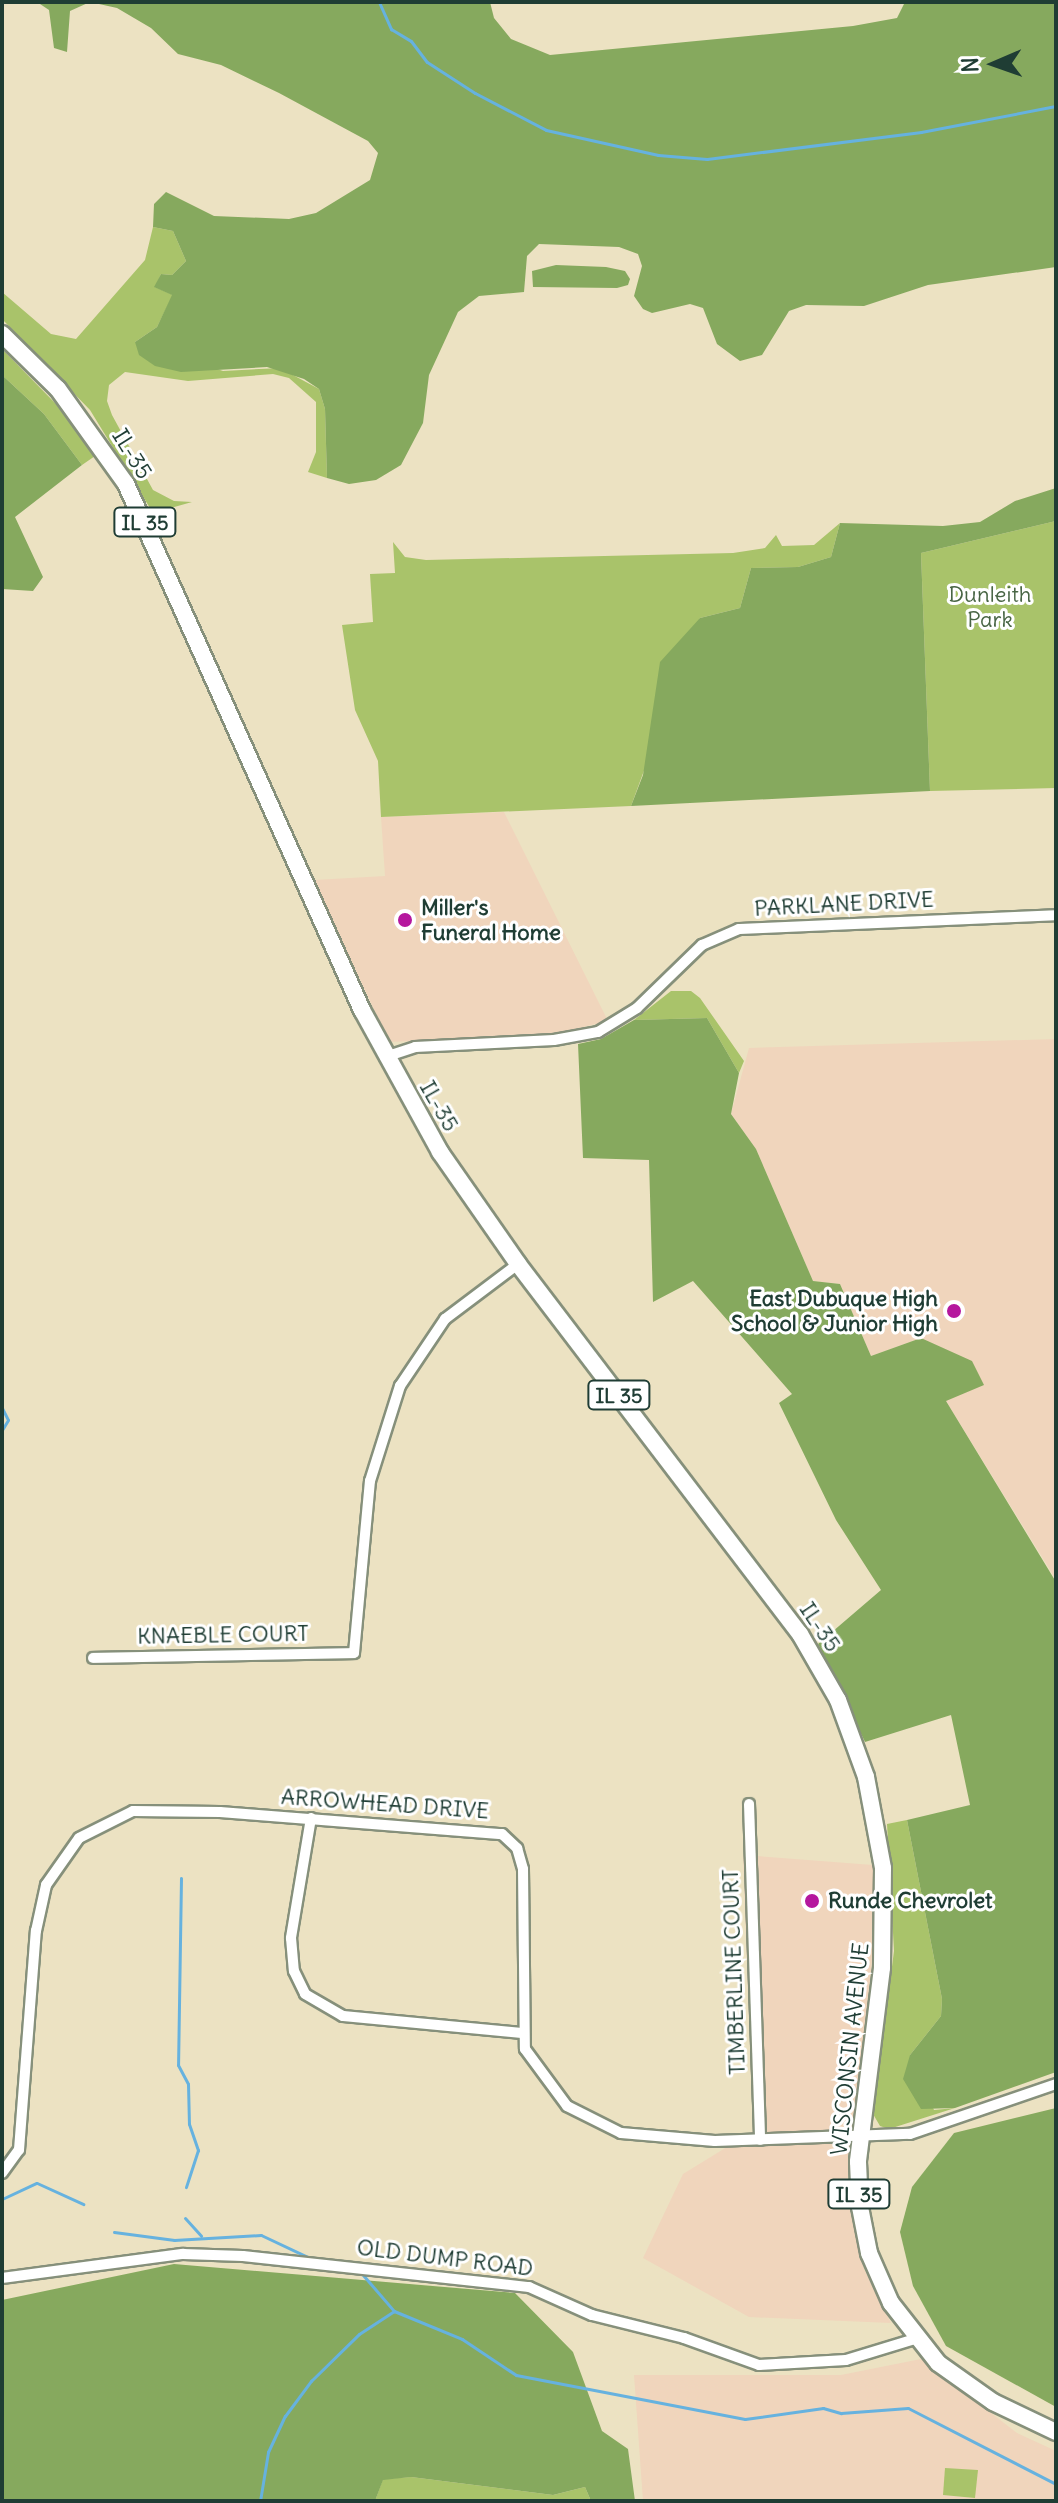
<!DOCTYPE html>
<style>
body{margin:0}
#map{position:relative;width:1058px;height:2503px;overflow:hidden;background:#ece2c2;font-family:Delius,sans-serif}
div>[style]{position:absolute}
.built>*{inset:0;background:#f0d5bc}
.green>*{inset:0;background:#a9c36a}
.forest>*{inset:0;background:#86a95e}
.stream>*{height:3px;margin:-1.5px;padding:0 1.5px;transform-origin:1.5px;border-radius:1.5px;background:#66b2df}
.roads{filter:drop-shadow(2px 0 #86907b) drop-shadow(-2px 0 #86907b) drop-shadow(0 2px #86907b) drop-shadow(0 -2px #86907b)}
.street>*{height:10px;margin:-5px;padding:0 5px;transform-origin:5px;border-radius:5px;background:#fff}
.primary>*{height:16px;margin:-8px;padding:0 8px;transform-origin:8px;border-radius:8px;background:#fff}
.dots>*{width:22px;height:22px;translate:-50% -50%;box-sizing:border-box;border:4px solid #fff;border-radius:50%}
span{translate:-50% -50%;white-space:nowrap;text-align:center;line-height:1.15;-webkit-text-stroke:6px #fff;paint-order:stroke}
.shield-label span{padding:2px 6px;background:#fff;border:2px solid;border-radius:6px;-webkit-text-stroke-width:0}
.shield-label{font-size:20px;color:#1f3d34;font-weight:700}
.street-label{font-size:22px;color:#1f3d34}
.park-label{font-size:22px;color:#486544}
.poi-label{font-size:22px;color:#1f3d34;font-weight:700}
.left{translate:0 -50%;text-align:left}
.right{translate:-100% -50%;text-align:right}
.frame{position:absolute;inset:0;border:4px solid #1f3d34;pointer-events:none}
.north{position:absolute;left:954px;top:24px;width:80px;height:80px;-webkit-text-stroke:6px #fff;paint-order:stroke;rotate:268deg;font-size:22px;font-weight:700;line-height:32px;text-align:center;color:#1f3d34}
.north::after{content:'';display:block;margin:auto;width:28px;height:36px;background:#1f3d34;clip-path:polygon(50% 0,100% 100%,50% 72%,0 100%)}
</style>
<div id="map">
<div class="built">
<div style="clip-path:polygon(504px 812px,608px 1021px,550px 1035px,389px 1042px,314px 880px,385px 876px,381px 817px)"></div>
<div style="clip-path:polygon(1056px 1039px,1056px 1578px,1055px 1578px,946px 1401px,921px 1338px,871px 1356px,840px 1284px,813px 1281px,756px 1149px,731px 1114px,749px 1048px)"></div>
<div style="clip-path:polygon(743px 1855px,873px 1865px,874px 1944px,847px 2185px,864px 2269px,891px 2323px,749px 2317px,643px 2258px,683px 2174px,753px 2131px)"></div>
<div style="clip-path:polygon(921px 2359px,1017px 2433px,1056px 2451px,1056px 2501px,643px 2501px,634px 2375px,841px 2375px)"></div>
</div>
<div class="green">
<div style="clip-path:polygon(153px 227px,173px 231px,186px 261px,172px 275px,161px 274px,155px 287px,173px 295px,157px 327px,135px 342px,223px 371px,280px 368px,319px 389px,325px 409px,327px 478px,308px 472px,316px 452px,316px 402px,289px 378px,273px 374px,188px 381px,125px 372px,109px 385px,107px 401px,112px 415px,153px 490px,174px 501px,192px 502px,153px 513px,90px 410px,2px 319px,2px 292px,51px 334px,76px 339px,145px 260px)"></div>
<div style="clip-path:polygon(2px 349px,56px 404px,95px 456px,82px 465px,44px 414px,2px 375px)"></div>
<div style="clip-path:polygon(1056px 521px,1056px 788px,930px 791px,921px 553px)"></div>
<div style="clip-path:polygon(840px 523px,831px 557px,798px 567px,751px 568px,740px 608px,700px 618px,631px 806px,381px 817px,378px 761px,355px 710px,342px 625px,373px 622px,370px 574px,395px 573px,393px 542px,405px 557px,426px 560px,733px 553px,765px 548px,776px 535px,782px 546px,814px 545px)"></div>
<div style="clip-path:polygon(671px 991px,691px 991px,700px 998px,744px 1061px,739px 1073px,707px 1018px,634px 1020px)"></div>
<div style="clip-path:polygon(907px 1820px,942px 1999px,941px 2016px,910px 2055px,934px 2110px,955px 2108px,889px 2129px,880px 2126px,873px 2114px,894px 1951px,887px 1824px)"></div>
<div style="clip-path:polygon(945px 2468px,978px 2470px,975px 2498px,943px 2495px)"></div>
<div style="clip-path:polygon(411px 2477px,553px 2495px,585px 2487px,591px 2501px,375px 2501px,383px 2479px)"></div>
</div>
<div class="forest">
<div style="clip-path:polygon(37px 2px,90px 2px,70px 11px,67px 52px,54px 48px,49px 10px)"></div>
<div style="clip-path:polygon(90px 2px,490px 2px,494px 18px,511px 39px,550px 55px,853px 26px,897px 18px,905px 2px,1056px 2px,1056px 267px,928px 285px,864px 306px,806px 305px,789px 311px,762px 355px,740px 361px,717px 344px,703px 308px,690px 304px,652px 313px,643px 309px,634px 296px,642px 266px,638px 254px,619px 247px,539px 244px,527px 256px,524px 292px,479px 296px,458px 312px,429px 375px,423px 423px,401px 465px,376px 480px,349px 484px,327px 478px,325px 409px,319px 389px,304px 379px,267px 367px,181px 372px,155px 366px,139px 355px,135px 342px,157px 327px,172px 295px,154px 287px,161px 274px,172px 275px,186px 261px,173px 231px,153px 227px,154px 204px,166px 192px,214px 216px,289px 219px,316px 213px,370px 180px,378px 153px,368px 141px,279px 93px,221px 65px,178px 54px,151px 28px,117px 8px)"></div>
<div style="clip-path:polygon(556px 265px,606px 267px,625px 271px,630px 279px,628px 285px,617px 288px,533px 287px,532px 271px)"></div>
<div style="clip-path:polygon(2px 375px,44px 414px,82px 465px,15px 517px,43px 577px,33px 591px,2px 589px)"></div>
<div style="clip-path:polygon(1056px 488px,1056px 521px,921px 553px,930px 791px,631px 806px,643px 775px,660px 662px,700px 618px,740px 608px,751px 568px,798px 567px,831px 557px,840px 523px,943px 526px,980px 522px,1015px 501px)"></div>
<div style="clip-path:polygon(707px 1018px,739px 1073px,731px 1114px,756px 1149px,813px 1281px,840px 1284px,871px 1356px,921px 1338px,972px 1361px,984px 1385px,946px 1401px,1056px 1582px,1056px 2072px,955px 2108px,921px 2109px,903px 2079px,910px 2055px,941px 2016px,942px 1999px,907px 1820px,970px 1805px,951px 1715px,865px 1742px,818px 1644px,881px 1590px,836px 1520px,779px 1403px,792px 1394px,693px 1281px,653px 1302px,649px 1160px,583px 1158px,578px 1044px,601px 1039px,634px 1020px)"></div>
<div style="clip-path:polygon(1056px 2108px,1056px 2407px,946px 2346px,913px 2286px,900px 2232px,912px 2187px,954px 2133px)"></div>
<div style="clip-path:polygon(174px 2264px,515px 2293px,573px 2352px,602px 2431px,628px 2449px,635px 2501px,591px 2501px,585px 2487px,553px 2495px,411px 2477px,383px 2480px,375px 2501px,2px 2501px,2px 2300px)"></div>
</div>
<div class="stream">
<div style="left:379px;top:2px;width:30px;rotate:66deg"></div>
<div style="left:391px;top:29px;width:23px;rotate:31deg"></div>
<div style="left:411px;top:41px;width:26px;rotate:53deg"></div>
<div style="left:427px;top:62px;width:57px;rotate:32.9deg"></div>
<div style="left:475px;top:93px;width:80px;rotate:27.5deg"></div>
<div style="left:546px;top:130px;width:115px;rotate:12.6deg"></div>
<div style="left:658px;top:155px;width:49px;rotate:4.7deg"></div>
<div style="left:707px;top:159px;width:216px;rotate:-7.2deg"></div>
<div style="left:921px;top:132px;width:137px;rotate:-10.9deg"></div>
<div style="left:2px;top:1408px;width:13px;rotate:63deg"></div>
<div style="left:8px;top:1420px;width:12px;rotate:121deg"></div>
<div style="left:181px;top:1878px;width:187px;rotate:90.9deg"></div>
<div style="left:178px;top:2065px;width:21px;rotate:62deg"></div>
<div style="left:188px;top:2084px;width:40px;rotate:88.6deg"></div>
<div style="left:189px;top:2124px;width:28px;rotate:71deg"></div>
<div style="left:198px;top:2150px;width:39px;rotate:108deg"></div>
<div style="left:2px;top:2199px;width:38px;rotate:-25deg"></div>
<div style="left:37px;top:2183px;width:51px;rotate:24.5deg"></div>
<div style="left:185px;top:2218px;width:24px;rotate:48deg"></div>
<div style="left:114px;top:2232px;width:61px;rotate:7.6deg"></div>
<div style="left:174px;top:2240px;width:87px;rotate:-3.3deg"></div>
<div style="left:261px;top:2235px;width:56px;rotate:25.2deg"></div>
<div style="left:363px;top:2275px;width:48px;rotate:49.3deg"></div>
<div style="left:394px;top:2311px;width:74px;rotate:22.4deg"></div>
<div style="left:462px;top:2339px;width:65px;rotate:33.7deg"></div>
<div style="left:516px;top:2375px;width:233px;rotate:10.9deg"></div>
<div style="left:745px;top:2419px;width:79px;rotate:-8deg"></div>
<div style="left:823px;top:2408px;width:19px;rotate:16deg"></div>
<div style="left:841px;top:2413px;width:67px;rotate:-4.3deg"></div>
<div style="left:908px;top:2408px;width:166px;rotate:27.2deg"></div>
<div style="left:260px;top:2501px;width:50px;rotate:-80.7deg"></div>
<div style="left:268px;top:2452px;width:40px;rotate:-65deg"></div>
<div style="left:285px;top:2416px;width:44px;rotate:-53.4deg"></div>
<div style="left:311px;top:2381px;width:67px;rotate:-44.4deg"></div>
<div style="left:359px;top:2334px;width:42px;rotate:-33.3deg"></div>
</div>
<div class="roads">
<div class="street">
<div style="left:385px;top:1057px;width:32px;rotate:-18deg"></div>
<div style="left:415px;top:1047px;width:139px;rotate:-2.9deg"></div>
<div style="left:554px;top:1040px;width:45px;rotate:-10.3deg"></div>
<div style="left:598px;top:1032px;width:46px;rotate:-31.6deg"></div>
<div style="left:637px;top:1008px;width:91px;rotate:-44.1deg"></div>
<div style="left:702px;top:945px;width:40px;rotate:-23.4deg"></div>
<div style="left:739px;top:929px;width:317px;rotate:-2.5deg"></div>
<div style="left:93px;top:1658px;width:261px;rotate:-1.1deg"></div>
<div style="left:354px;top:1653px;width:173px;rotate:-84.7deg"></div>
<div style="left:370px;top:1481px;width:100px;rotate:-72.5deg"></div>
<div style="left:400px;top:1386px;width:81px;rotate:-56.1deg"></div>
<div style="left:445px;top:1319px;width:91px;rotate:-37deg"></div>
<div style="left:749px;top:1804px;width:336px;rotate:88.1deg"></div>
<div style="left:311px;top:1818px;width:122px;rotate:99.5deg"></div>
<div style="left:291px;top:1938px;width:33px;rotate:85deg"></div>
<div style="left:294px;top:1971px;width:25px;rotate:64deg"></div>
<div style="left:305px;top:1994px;width:44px;rotate:30.1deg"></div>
<div style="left:343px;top:2016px;width:180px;rotate:5.4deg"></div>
<div style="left:2px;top:2173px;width:29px;rotate:-54deg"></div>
<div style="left:19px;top:2150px;width:220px;rotate:-85.6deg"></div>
<div style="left:36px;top:1931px;width:47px;rotate:-77.7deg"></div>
<div style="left:46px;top:1885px;width:57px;rotate:-54.9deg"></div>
<div style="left:79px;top:1838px;width:60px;rotate:-26.6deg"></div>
<div style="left:133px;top:1811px;width:87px;rotate:0.7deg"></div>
<div style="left:220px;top:1812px;width:283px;rotate:4.5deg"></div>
<div style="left:502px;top:1834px;width:21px;rotate:43deg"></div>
<div style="left:517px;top:1848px;width:22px;rotate:74deg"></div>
<div style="left:523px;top:1869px;width:180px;rotate:89.4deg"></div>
<div style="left:525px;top:2049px;width:71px;rotate:53.6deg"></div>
<div style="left:567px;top:2106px;width:60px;rotate:26.6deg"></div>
<div style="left:621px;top:2133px;width:94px;rotate:4.9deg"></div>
<div style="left:715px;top:2141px;width:195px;rotate:-2.1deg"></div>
<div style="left:910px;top:2134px;width:154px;rotate:-18.9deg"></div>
<div style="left:2px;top:2278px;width:183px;rotate:-7.6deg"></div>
<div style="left:183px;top:2254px;width:60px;rotate:1.9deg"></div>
<div style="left:243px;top:2256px;width:288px;rotate:6.2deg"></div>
<div style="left:529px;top:2287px;width:69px;rotate:24deg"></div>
<div style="left:592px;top:2315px;width:95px;rotate:14deg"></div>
<div style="left:684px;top:2338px;width:80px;rotate:19.8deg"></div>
<div style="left:759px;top:2365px;width:87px;rotate:-3.3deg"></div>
<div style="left:846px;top:2360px;width:72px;rotate:-16.9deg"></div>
</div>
<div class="primary">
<div style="left:2px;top:334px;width:78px;rotate:44.5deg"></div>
<div style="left:58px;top:389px;width:117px;rotate:54.4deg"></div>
<div style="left:126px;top:484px;width:577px;rotate:65.84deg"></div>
<div style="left:362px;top:1010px;width:162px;rotate:61.2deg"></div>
<div style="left:440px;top:1152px;width:136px;rotate:55.1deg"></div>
<div style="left:518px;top:1264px;width:465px;rotate:52.7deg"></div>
<div style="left:800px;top:1634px;width:76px;rotate:60.1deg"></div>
<div style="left:838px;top:1700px;width:82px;rotate:70deg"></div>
<div style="left:866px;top:1777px;width:93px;rotate:79.4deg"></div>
<div style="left:883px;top:1868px;width:100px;rotate:90.6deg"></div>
<div style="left:882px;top:1968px;width:195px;rotate:97.1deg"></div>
<div style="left:858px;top:2162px;width:45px;rotate:87.5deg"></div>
<div style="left:860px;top:2207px;width:47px;rotate:78.9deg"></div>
<div style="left:869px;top:2253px;width:55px;rotate:66.3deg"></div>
<div style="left:891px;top:2303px;width:76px;rotate:51.9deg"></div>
<div style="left:938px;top:2363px;width:67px;rotate:35.3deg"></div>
<div style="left:993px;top:2402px;width:70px;rotate:25.5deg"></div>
</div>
</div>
<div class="dots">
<div style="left:405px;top:920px;background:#b5179e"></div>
<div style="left:954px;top:1311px;background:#b5179e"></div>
<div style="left:812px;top:1901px;background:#b5179e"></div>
</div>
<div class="shield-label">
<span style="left:145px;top:522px">IL 35</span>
<span style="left:619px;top:1395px">IL 35</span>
<span style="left:859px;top:2194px">IL 35</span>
</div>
<div class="street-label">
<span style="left:132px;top:454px;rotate:58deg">IL-35</span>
<span style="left:844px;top:904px;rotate:-3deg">PARKLANE DRIVE</span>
<span style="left:439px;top:1106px;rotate:60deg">IL-35</span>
<span style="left:820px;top:1627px;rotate:56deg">IL-35</span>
<span style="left:223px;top:1635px;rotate:-1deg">KNAEBLE COURT</span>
<span style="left:385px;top:1804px;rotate:4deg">ARROWHEAD DRIVE</span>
<span style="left:734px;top:1972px;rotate:-92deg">TIMBERLINE COURT</span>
<span style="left:850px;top:2049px;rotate:-84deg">WISCONSIN AVENUE</span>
<span style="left:445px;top:2258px;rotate:7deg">OLD DUMP ROAD</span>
</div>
<div class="park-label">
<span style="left:990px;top:607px">Dunleith<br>Park</span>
</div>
<div class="poi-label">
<span class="left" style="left:421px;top:920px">Miller's<br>Funeral Home</span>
<span class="right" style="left:938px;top:1311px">East Dubuque High<br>School &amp; Junior High</span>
<span class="left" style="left:828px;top:1901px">Runde Chevrolet</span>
</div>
<div class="frame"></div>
<div class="north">N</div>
</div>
